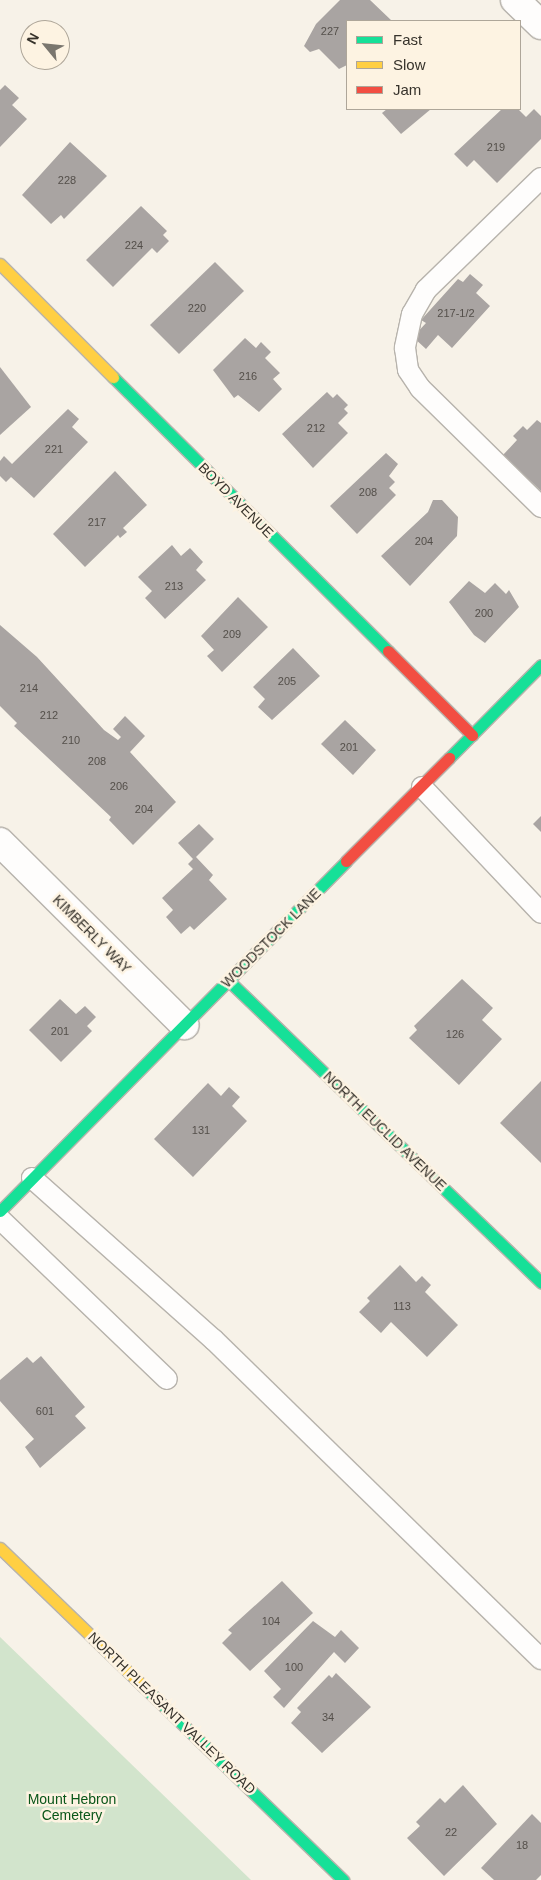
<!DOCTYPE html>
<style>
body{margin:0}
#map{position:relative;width:541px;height:1880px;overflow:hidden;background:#f7f2e8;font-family:Arial,sans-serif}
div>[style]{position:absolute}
.green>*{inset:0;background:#d2e4cc}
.building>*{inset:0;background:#a9a4a2}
.roads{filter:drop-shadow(1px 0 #b7b3ac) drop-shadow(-1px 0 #b7b3ac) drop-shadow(0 1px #b7b3ac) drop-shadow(0 -1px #b7b3ac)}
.lane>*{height:20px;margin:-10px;padding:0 10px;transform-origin:10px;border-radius:10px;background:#fefdfc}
.street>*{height:28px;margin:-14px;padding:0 14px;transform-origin:14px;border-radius:14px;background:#fefdfc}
.fast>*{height:11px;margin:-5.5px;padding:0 5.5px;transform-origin:5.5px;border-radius:5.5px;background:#16e098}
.slow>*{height:11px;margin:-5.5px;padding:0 5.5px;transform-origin:5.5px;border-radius:5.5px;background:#ffcf43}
.jam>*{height:11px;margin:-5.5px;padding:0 5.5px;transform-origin:5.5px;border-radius:5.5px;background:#f24e42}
span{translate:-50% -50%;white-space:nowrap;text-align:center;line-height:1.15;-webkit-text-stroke:5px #fdf3e2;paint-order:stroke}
.number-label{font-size:11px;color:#544f4a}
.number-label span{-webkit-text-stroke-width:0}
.street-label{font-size:14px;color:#37332c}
.park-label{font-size:14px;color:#0a5619}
.legend{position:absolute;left:346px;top:20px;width:175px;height:90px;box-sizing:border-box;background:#fdf3e2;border:1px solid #aea699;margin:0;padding:6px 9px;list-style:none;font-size:15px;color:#37332c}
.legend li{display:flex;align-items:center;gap:10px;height:25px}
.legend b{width:25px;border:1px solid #aea699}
.north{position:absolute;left:20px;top:20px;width:50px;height:50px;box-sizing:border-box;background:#fdf3e2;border:1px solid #aea699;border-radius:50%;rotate:298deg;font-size:14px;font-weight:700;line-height:20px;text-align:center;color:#37332c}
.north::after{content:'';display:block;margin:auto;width:18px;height:22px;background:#7a766e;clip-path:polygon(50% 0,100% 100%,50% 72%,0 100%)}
</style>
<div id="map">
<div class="green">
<div style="clip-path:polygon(0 1637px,251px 1880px,0 1880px)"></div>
</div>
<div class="building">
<div style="clip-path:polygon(340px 0,370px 0,392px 21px,347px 21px,347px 65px,339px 69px,319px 49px,310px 52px,304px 46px,316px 24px)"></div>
<div style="clip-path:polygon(5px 85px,19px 98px,12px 105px,27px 119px,0 147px,0 90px)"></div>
<div style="clip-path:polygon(387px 109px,431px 109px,401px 134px,382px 113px)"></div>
<div style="clip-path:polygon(502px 109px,518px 109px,526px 117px,534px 109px,541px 116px,541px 139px,497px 183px,474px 160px,467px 167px,454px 154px)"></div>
<div style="clip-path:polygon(70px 142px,107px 176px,64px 219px,61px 215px,51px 224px,22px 195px)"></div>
<div style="clip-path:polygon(141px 206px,167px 231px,163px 235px,169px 241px,157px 253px,152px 248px,113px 287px,86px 260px)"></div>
<div style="clip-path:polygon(215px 262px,244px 291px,179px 354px,150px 325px)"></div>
<div style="clip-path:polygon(470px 274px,483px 285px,476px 293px,490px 306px,452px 348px,438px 335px,426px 349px,413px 337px,426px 323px,421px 320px,458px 279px,463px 282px)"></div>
<div style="clip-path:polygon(245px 338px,256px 348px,261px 342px,271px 352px,265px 358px,280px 373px,273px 379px,282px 389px,259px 412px,238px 395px,234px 398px,213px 370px)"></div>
<div style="clip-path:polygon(0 367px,31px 407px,0 435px)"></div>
<div style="clip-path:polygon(327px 392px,333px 398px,337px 394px,348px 405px,344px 409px,348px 413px,338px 423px,348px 433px,313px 468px,282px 434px)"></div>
<div style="clip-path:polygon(68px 409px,79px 419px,72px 427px,88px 442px,34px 498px,11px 477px,6px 482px,0 476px,0 461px,4px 456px,12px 464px)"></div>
<div style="clip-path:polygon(537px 420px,541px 423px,541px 491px,503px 455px,517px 440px,513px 436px,523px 426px,527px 430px)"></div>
<div style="clip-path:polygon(386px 453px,398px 464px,389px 476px,395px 482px,389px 488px,396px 495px,357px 534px,330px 506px)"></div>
<div style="clip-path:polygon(115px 471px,147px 505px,123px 528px,127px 532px,120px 538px,118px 535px,85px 567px,53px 534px)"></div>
<div style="clip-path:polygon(433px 500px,442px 500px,458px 517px,457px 536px,410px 586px,381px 556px,428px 512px)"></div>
<div style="clip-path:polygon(172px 545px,181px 556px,190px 548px,203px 562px,196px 570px,206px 580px,165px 619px,145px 598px,152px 591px,138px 577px)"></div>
<div style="clip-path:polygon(469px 581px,485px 593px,495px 583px,506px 594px,509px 590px,519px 607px,485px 643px,474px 635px,449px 602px)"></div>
<div style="clip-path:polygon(238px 597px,268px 627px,222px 672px,207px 656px,214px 650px,201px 636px)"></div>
<div style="clip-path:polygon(0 625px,37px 657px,104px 730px,118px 740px,121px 737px,113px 729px,125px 716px,145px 736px,130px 752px,176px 802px,133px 845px,109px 820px,111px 817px,14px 726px,17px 723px,0 706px)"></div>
<div style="clip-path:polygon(293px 648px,320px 676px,272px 720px,258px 707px,265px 699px,253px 687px)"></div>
<div style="clip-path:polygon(345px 720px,376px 750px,353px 775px,321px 744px)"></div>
<div style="clip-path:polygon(541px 816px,541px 832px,533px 824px)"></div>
<div style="clip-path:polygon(199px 824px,214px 839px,196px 857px,213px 875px,209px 880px,227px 899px,194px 930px,190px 926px,181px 934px,166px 917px,173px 910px,162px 898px,193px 869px,188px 864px,193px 859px,178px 843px)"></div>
<div style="clip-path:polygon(462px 979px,493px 1008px,482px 1020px,502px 1039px,459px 1085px,409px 1038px,417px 1030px,414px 1026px)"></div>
<div style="clip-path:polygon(60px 999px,76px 1014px,85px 1006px,96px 1017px,87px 1026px,92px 1031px,61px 1062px,29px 1030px)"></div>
<div style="clip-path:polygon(541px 1081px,541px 1163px,500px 1123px)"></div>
<div style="clip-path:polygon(208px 1083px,221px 1096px,229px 1087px,240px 1097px,232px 1106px,247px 1121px,193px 1177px,154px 1139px)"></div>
<div style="clip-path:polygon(400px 1265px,416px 1282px,422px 1276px,431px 1285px,425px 1292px,458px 1325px,427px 1357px,391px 1322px,381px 1333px,359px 1312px,370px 1301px,367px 1298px)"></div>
<div style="clip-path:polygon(41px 1356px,85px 1407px,75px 1416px,86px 1428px,40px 1468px,25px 1447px,34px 1439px,0 1401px,0 1380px,27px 1357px,33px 1363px)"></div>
<div style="clip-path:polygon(282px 1581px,313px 1613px,250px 1671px,222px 1643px,232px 1633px,228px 1630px)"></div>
<div style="clip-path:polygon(313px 1621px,335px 1637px,341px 1630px,359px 1648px,345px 1663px,334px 1652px,284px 1708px,273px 1697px,281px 1689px,264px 1671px)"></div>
<div style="clip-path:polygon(336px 1673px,371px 1707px,322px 1753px,291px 1723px,301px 1712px,297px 1708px,329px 1675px,332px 1678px)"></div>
<div style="clip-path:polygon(463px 1785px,497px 1824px,444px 1876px,407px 1838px,420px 1826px,416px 1822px,440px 1798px,445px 1803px)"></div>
<div style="clip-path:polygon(532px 1814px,541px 1823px,541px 1875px,536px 1880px,494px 1880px,481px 1868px)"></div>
</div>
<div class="roads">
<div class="lane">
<div style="left:541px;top:178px;width:161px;rotate:135.8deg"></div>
<div style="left:426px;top:290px;width:28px;rotate:120deg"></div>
<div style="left:412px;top:314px;width:35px;rotate:102deg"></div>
<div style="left:405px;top:348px;width:22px;rotate:82deg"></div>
<div style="left:408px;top:370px;width:22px;rotate:56deg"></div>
<div style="left:420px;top:388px;width:170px;rotate:44.5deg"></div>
<div style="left:422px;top:787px;width:173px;rotate:46.6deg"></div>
<div style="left:32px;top:1178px;width:244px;rotate:41.7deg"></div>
<div style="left:214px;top:1340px;width:457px;rotate:44.3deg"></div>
<div style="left:0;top:1219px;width:231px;rotate:43.8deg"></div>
</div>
<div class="street">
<div style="left:515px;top:0;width:36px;rotate:44deg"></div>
<div style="left:0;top:842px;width:260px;rotate:44.8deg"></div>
</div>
<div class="fast">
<div style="left:113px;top:377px;width:388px;rotate:44.9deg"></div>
<div style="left:449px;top:758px;width:131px;rotate:-45.3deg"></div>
<div style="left:229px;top:981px;width:434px;rotate:44deg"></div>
<div style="left:0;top:1211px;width:492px;rotate:-45.3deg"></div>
<div style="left:143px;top:1686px;width:279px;rotate:44.1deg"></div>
</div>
<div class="slow">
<div style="left:0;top:264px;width:160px;rotate:45deg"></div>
<div style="left:0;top:1548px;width:199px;rotate:44deg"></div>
</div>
<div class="jam">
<div style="left:388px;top:651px;width:119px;rotate:45deg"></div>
<div style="left:346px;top:861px;width:146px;rotate:-45deg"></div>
</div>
</div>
<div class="number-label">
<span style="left:330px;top:31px">227</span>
<span style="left:496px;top:147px">219</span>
<span style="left:67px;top:180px">228</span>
<span style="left:134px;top:245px">224</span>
<span style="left:197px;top:308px">220</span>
<span style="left:456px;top:313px">217-1/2</span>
<span style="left:248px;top:376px">216</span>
<span style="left:316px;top:428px">212</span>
<span style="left:54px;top:449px">221</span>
<span style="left:368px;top:492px">208</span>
<span style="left:97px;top:522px">217</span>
<span style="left:424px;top:541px">204</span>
<span style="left:174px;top:586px">213</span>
<span style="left:484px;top:613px">200</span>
<span style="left:232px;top:634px">209</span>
<span style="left:287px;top:681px">205</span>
<span style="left:29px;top:688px">214</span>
<span style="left:49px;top:715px">212</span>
<span style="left:71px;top:740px">210</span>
<span style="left:349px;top:747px">201</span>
<span style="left:97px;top:761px">208</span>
<span style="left:119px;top:786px">206</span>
<span style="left:144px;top:809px">204</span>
<span style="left:60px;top:1031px">201</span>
<span style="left:455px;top:1034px">126</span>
<span style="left:201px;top:1130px">131</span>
<span style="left:402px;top:1306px">113</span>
<span style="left:45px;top:1411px">601</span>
<span style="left:271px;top:1621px">104</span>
<span style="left:294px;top:1667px">100</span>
<span style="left:328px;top:1717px">34</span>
<span style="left:451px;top:1832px">22</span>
<span style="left:522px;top:1845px">18</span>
</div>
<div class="street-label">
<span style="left:236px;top:500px;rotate:45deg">BOYD AVENUE</span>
<span style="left:92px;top:934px;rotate:45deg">KIMBERLY WAY</span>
<span style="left:271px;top:938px;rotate:-45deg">WOODSTOCK LANE</span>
<span style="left:385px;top:1131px;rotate:44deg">NORTH EUCLID AVENUE</span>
<span style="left:172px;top:1713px;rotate:44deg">NORTH PLEASANT VALLEY ROAD</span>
</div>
<div class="park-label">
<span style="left:72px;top:1807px">Mount Hebron<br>Cemetery</span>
</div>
<ul class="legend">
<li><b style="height:6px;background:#16e098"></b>Fast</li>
<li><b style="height:6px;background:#ffcf43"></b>Slow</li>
<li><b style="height:6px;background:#f24e42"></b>Jam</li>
</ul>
<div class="north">N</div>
</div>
